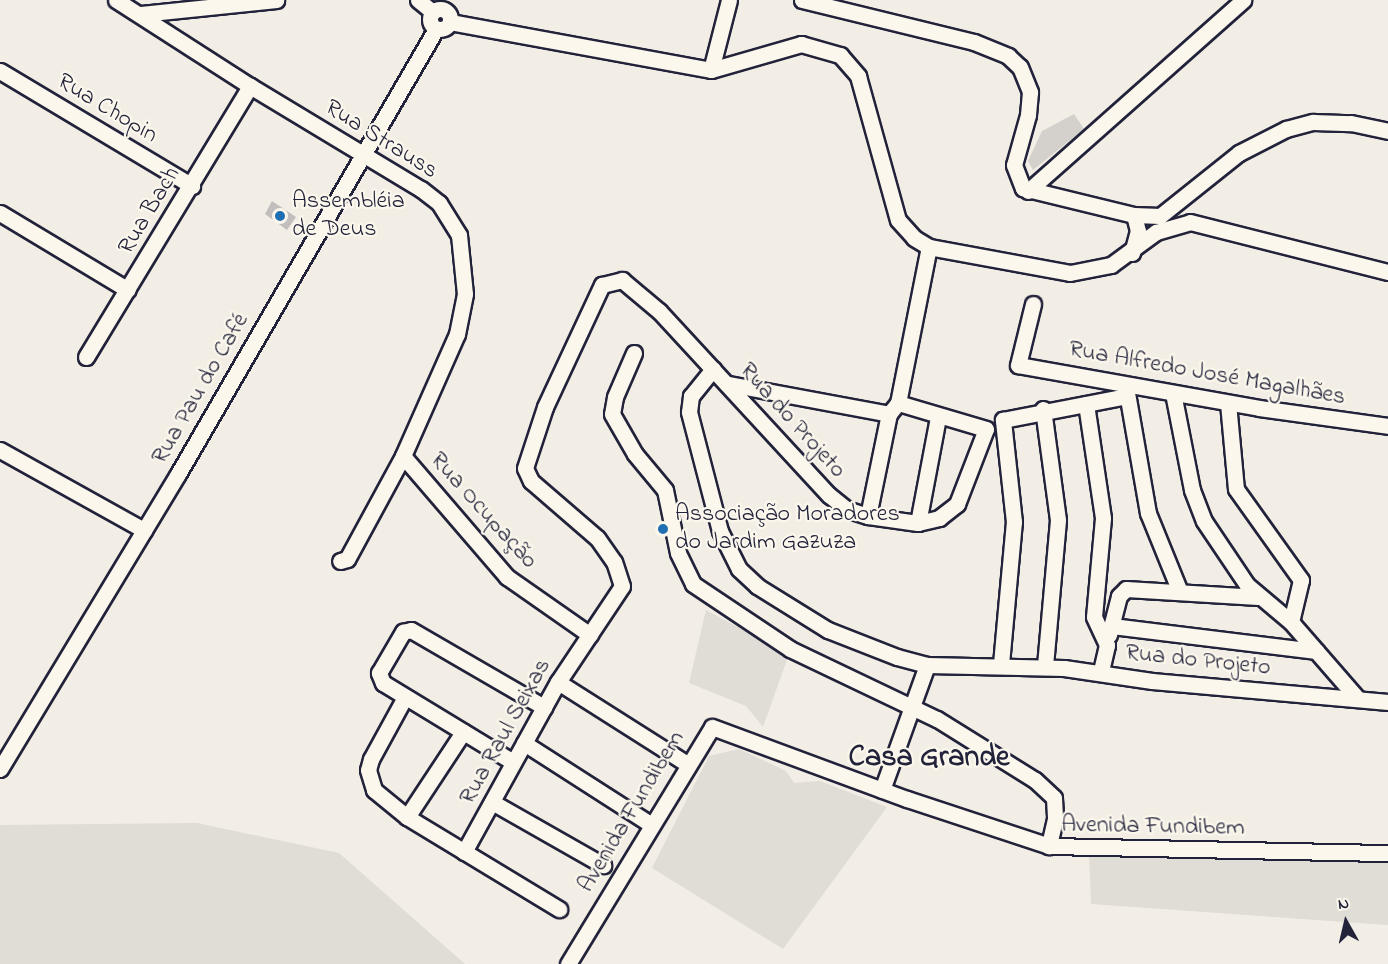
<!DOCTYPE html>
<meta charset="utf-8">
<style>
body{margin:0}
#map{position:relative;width:1388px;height:964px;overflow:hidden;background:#f2eee5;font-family:"Indie Flower",sans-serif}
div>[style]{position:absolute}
.built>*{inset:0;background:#e0dcd6}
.green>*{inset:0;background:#d4d1cc}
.building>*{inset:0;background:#c2bebe}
.roads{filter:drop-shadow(2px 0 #22223b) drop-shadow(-2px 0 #22223b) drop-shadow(0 2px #22223b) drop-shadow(0 -2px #22223b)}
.minor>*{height:15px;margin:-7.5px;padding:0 7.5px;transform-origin:7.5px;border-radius:7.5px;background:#fbf7ec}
.minor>.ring{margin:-7.5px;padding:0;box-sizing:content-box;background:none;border:15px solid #fbf7ec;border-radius:50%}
.dots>*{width:16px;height:16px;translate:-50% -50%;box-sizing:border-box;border:3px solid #fbf7ec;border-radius:50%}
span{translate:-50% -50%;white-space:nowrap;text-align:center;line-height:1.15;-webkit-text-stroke:4.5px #fbf7ec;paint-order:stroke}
.street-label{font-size:24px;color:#22223b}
.poi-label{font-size:24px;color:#22223b}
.left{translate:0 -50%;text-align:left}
.district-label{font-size:30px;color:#22223b;font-weight:700}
.north{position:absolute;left:1316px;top:892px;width:60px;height:60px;-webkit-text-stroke:4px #fbf7ec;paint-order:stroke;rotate:352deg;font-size:16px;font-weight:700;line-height:24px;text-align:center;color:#22223b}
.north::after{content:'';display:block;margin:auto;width:21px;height:27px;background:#22223b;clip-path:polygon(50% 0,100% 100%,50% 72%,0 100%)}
</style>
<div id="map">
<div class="built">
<div style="clip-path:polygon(706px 610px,789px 654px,763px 727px,746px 706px,689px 683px)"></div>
<div style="clip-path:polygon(739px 749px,786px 771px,794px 783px,820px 781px,887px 807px,783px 949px,652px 868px,709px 756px)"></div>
<div style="clip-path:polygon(197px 823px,339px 853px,465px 964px,0 964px,0 825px)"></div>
<div style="clip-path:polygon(1089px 853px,1388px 862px,1388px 925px,1091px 904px)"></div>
</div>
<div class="green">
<div style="clip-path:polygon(1074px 114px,1084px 129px,1033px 170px,1028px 161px,1042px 131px)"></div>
</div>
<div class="building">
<div style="clip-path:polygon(272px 201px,296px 217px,287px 230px,265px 214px)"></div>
</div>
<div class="roads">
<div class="minor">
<div style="left:116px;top:0;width:159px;rotate:32.7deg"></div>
<div style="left:250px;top:86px;width:200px;rotate:31.1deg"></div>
<div style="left:421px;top:189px;width:23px;rotate:38deg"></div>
<div style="left:439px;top:203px;width:38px;rotate:58deg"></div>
<div style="left:459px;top:235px;width:59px;rotate:84.2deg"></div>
<div style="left:465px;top:294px;width:41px;rotate:101.3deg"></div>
<div style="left:457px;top:334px;width:133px;rotate:113.9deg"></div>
<div style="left:403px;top:456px;width:117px;rotate:118.5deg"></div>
<div style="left:347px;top:559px;width:7px;rotate:164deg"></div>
<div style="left:418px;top:0;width:19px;rotate:39deg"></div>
<div style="left:802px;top:0;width:177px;rotate:13.7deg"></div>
<div style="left:974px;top:42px;width:37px;rotate:22deg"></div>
<div style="left:1008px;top:56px;width:16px;rotate:43deg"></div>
<div style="left:1020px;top:67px;width:27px;rotate:68deg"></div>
<div style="left:1030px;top:92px;width:23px;rotate:95deg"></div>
<div style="left:1028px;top:115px;width:52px;rotate:105.6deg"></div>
<div style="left:1014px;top:165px;width:25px;rotate:69deg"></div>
<div style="left:1023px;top:188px;width:114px;rotate:13.7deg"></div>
<div style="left:1134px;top:215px;width:26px;rotate:2deg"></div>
<div style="left:1160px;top:216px;width:101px;rotate:-38.6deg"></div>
<div style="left:1239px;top:153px;width:53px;rotate:-27.1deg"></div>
<div style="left:1286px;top:129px;width:28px;rotate:-15deg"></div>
<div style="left:1313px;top:122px;width:38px;rotate:2deg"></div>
<div style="left:1351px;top:123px;width:38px;rotate:12deg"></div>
<div class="ring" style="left:430px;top:9px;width:5px;height:5px"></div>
<div style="left:141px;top:14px;width:136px;rotate:-5.9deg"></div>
<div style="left:450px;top:22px;width:265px;rotate:10.4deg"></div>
<div style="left:711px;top:70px;width:94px;rotate:-16.1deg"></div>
<div style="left:801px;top:44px;width:41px;rotate:15.8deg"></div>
<div style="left:840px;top:55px;width:28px;rotate:49deg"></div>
<div style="left:858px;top:76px;width:149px;rotate:74.5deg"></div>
<div style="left:898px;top:220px;width:24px;rotate:48deg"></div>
<div style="left:914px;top:238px;width:17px;rotate:31deg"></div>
<div style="left:929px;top:247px;width:143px;rotate:10.4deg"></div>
<div style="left:1070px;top:273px;width:42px;rotate:-11deg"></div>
<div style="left:1111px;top:265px;width:56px;rotate:-36.3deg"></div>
<div style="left:1156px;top:232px;width:35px;rotate:-16deg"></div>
<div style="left:1190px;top:222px;width:204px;rotate:14.2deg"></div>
<div style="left:711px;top:70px;width:72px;rotate:-75.6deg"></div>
<div style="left:0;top:71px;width:224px;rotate:30.9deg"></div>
<div style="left:1028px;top:191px;width:288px;rotate:-41.6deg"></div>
<div style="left:0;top:213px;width:149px;rotate:31deg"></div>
<div style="left:1132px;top:253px;width:23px;rotate:-75deg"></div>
<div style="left:1138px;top:231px;width:16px;rotate:-104deg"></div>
<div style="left:1033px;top:304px;width:63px;rotate:103.8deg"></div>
<div style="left:1018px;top:365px;width:245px;rotate:10.1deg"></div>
<div style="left:1259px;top:408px;width:130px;rotate:7.9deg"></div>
<div style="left:634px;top:353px;width:48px;rotate:113.4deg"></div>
<div style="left:615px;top:397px;width:17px;rotate:100deg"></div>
<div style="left:612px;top:414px;width:46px;rotate:60.1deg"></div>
<div style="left:635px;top:454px;width:47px;rotate:50.2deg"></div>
<div style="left:665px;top:490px;width:64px;rotate:78.3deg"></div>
<div style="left:678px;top:553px;width:34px;rotate:64deg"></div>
<div style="left:693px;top:584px;width:117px;rotate:33.8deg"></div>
<div style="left:790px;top:649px;width:163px;rotate:25.5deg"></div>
<div style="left:937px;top:719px;width:115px;rotate:31.9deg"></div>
<div style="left:1035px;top:780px;width:26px;rotate:43deg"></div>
<div style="left:1054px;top:798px;width:21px;rotate:87deg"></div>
<div style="left:1055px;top:819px;width:28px;rotate:103deg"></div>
<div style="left:86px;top:357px;width:317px;rotate:-58.8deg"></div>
<div style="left:713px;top:369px;width:35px;rotate:129deg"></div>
<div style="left:691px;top:396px;width:16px;rotate:97deg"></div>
<div style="left:689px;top:412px;width:123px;rotate:75.4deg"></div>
<div style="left:720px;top:531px;width:42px;rotate:63.4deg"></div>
<div style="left:739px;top:569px;width:25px;rotate:43deg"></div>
<div style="left:757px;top:586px;width:84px;rotate:31.8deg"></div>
<div style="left:828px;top:630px;width:74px;rotate:21.4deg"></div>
<div style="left:897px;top:657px;width:31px;rotate:15deg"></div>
<div style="left:927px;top:665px;width:137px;rotate:1.3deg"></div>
<div style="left:1064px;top:668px;width:89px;rotate:8.4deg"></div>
<div style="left:1152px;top:681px;width:237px;rotate:5.1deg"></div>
<div style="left:729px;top:384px;width:163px;rotate:10.6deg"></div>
<div style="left:889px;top:414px;width:14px;rotate:-51deg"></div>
<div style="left:1126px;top:387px;width:128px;rotate:80.1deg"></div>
<div style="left:1148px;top:513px;width:85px;rotate:67.9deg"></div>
<div style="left:1173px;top:393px;width:99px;rotate:78.9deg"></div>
<div style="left:1192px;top:490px;width:33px;rotate:69deg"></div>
<div style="left:1204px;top:521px;width:77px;rotate:56.1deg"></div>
<div style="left:1247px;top:585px;width:57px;rotate:40.1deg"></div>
<div style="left:1291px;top:622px;width:102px;rotate:49deg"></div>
<div style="left:1228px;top:403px;width:86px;rotate:84.7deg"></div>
<div style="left:1236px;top:489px;width:112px;rotate:54.5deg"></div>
<div style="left:1301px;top:580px;width:43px;rotate:103.4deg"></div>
<div style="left:1086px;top:404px;width:115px;rotate:81.5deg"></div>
<div style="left:1103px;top:518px;width:99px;rotate:95.2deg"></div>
<div style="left:1094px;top:617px;width:31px;rotate:65deg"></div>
<div style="left:1107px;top:645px;width:28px;rotate:103deg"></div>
<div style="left:1043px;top:409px;width:112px;rotate:82.3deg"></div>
<div style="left:1058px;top:520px;width:147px;rotate:95.1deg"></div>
<div style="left:0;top:450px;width:165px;rotate:29.1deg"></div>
<div style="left:403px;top:456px;width:160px;rotate:49.3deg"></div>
<div style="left:507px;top:577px;width:101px;rotate:34.9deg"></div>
<div style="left:868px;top:516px;width:104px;rotate:-78.4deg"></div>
<div style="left:918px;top:523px;width:108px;rotate:-79.3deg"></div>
<div style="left:1112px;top:626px;width:206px;rotate:7deg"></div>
<div style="left:1109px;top:635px;width:40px;rotate:-75.6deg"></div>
<div style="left:1119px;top:596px;width:10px;rotate:-45deg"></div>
<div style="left:1126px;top:589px;width:132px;rotate:3.5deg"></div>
<div style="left:1001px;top:664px;width:143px;rotate:-84.8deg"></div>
<div style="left:1014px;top:522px;width:103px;rotate:-96.2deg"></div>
<div style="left:1003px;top:420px;width:126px;rotate:-11deg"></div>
<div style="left:558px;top:682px;width:153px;rotate:32.4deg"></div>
<div style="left:405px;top:697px;width:71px;rotate:118.7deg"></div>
<div style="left:371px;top:759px;width:11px;rotate:105deg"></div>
<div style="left:368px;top:770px;width:21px;rotate:73deg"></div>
<div style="left:374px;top:790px;width:43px;rotate:39.3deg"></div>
<div style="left:407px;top:817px;width:178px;rotate:31.2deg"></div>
<div style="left:524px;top:743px;width:150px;rotate:32.7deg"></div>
<div style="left:513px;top:762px;width:152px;rotate:-148.7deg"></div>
<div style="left:383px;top:683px;width:11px;rotate:-112deg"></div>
<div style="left:379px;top:673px;width:48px;rotate:-59.7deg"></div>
<div style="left:403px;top:632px;width:8px;rotate:-14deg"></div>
<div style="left:411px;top:630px;width:154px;rotate:30.1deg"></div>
<div style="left:0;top:769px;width:345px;rotate:-58.9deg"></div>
<div style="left:178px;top:474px;width:514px;rotate:-59.9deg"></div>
<div style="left:882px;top:790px;width:133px;rotate:-70.2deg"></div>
<div style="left:492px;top:802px;width:128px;rotate:29.6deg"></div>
<div style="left:407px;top:817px;width:102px;rotate:-56.6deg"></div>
<div style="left:464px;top:852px;width:194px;rotate:-61.1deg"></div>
<div style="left:558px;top:682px;width:115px;rotate:-56.3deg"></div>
<div style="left:622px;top:586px;width:25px;rotate:-108deg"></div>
<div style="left:614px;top:562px;width:29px;rotate:-125deg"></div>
<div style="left:597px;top:538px;width:87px;rotate:-139.2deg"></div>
<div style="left:531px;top:481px;width:14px;rotate:-115deg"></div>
<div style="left:525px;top:468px;width:64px;rotate:-71.8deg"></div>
<div style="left:545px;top:407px;width:135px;rotate:-65deg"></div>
<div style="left:602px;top:285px;width:21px;rotate:-14deg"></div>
<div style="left:622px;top:280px;width:48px;rotate:40deg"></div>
<div style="left:659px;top:311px;width:251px;rotate:47.3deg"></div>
<div style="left:829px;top:495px;width:22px;rotate:39deg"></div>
<div style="left:846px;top:509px;width:23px;rotate:18deg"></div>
<div style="left:868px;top:516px;width:50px;rotate:8deg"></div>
<div style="left:918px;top:523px;width:22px;rotate:-13deg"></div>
<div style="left:939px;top:518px;width:23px;rotate:-38deg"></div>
<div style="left:957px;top:504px;width:80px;rotate:-68.9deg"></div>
<div style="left:986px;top:429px;width:92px;rotate:-163.5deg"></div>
<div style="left:898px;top:403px;width:159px;rotate:-78.8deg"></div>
<div style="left:568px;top:964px;width:277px;rotate:-58.7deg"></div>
<div style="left:712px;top:727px;width:208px;rotate:20.3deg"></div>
<div style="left:907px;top:799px;width:150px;rotate:18.3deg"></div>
<div style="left:1049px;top:846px;width:339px;rotate:1.2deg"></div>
</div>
</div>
<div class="dots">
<div style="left:280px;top:216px;background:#1f6fb2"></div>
<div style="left:663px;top:529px;background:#1f6fb2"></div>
</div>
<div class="street-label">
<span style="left:107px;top:109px;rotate:31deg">Rua Chopin</span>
<span style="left:381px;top:140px;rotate:32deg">Rua Strauss</span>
<span style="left:150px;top:211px;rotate:-59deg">Rua Bach</span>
<span style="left:1207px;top:374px;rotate:10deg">Rua Alfredo José Magalhães</span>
<span style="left:201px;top:389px;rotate:-60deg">Rua Pau do Café</span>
<span style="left:792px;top:421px;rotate:48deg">Rua do Projeto</span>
<span style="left:483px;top:511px;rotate:48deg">Rua Ocupação</span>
<span style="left:1198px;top:661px;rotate:6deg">Rua do Projeto</span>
<span style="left:506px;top:732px;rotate:-61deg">Rua Raul Seixas</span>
<span style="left:632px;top:812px;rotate:-59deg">Avenida Fundibem</span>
<span style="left:1153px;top:827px;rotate:1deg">Avenida Fundibem</span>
</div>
<div class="poi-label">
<span class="left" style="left:292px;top:216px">Assembléia<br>de Deus</span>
<span class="left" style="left:675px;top:529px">Associação Moradores<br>do Jardim Gazuza</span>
</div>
<div class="district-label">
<span style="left:929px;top:758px">Casa Grande</span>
</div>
<div class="north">N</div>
</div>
